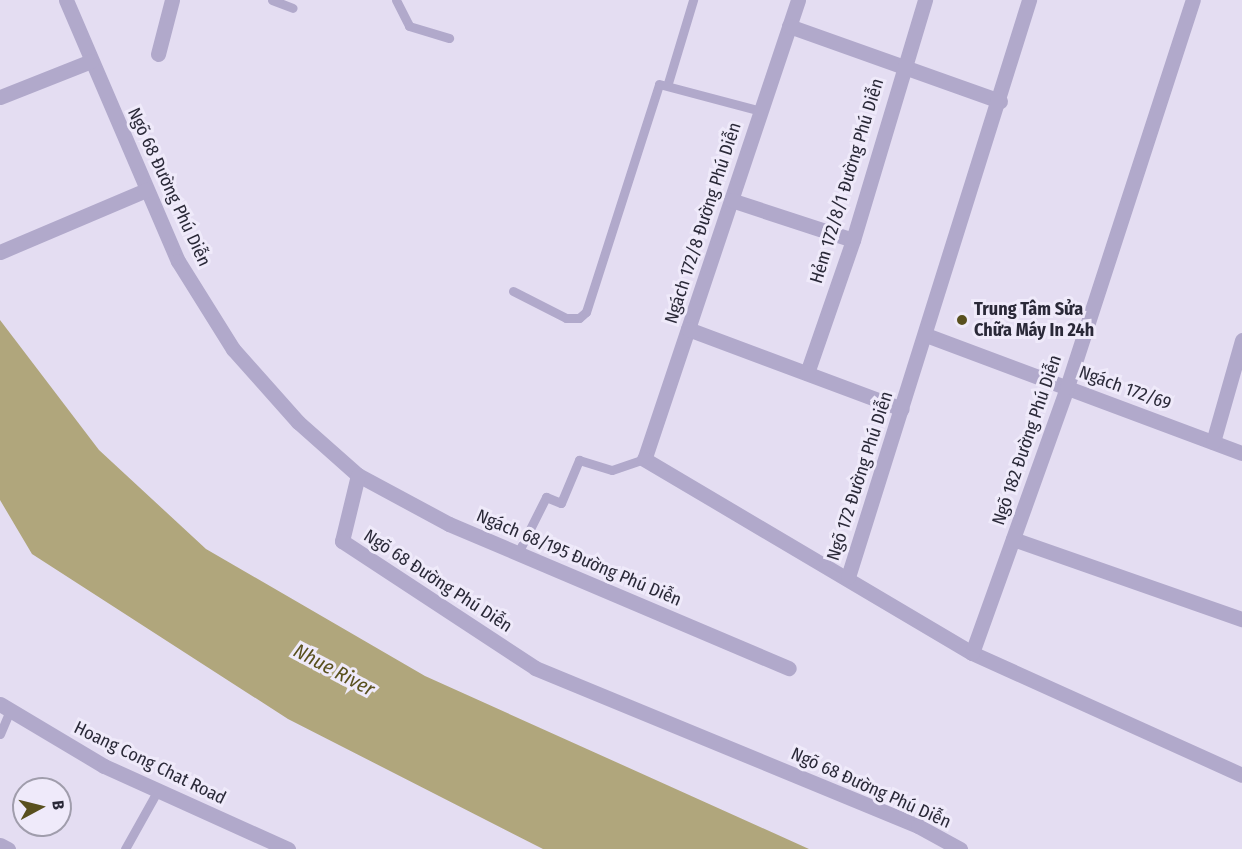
<!DOCTYPE html>
<meta charset="utf-8">
<style>
body{margin:0}
#map{position:relative;width:1242px;height:849px;overflow:hidden;background:#e4ddf2;font-family:"Fira Sans Condensed",sans-serif}
div>[style]{position:absolute}
.water>*{inset:0;background:#b0a67c}
.service>*{height:9px;margin:-4.5px;padding:0 4.5px;transform-origin:4.5px;border-radius:4.5px;background:#b1a9cb}
.minor>*{height:15px;margin:-7.5px;padding:0 7.5px;transform-origin:7.5px;border-radius:7.5px;background:#b1a9cb}
.tertiary>*{height:15px;margin:-7.5px;padding:0 7.5px;transform-origin:7.5px;border-radius:7.5px;background:#b1a9cb}
.dots>*{width:16px;height:16px;translate:-50% -50%;box-sizing:border-box;border:3px solid #efeafa;border-radius:50%}
span{translate:-50% -50%;white-space:nowrap;text-align:center;line-height:1.15;-webkit-text-stroke:6px #efeafa;paint-order:stroke}
.street-label{font-size:18px;color:#2a2938}
.poi-label{font-size:18px;color:#2a2938;font-weight:700}
.left{translate:0 -50%;text-align:left}
.water-label{font-size:20px;color:#59501e;font-style:italic}
.north{position:absolute;left:12px;top:777px;width:60px;height:60px;box-sizing:border-box;background:#efeafa;border:2px solid #a09dac;border-radius:50%;rotate:83deg;font-size:16px;font-weight:700;line-height:24px;text-align:center;color:#2a2938}
.north::after{content:'';display:block;margin:auto;width:21px;height:27px;background:#59501e;clip-path:polygon(50% 0,100% 100%,50% 72%,0 100%)}
</style>
<div id="map">
<div class="water">
<div style="clip-path:polygon(0 320px,99px 450px,206px 549px,425px 676px,809px 849px,543px 849px,288px 719px,32px 554px,0 500px)"></div>
</div>
<div class="service">
<div style="left:272px;top:0;width:22px;rotate:21deg"></div>
<div style="left:396px;top:0;width:29px;rotate:63deg"></div>
<div style="left:409px;top:26px;width:42px;rotate:16.7deg"></div>
<div style="left:668px;top:83px;width:87px;rotate:-73.2deg"></div>
<div style="left:513px;top:291px;width:59px;rotate:27deg"></div>
<div style="left:566px;top:318px;width:13px"></div>
<div style="left:579px;top:318px;width:9px;rotate:-41deg"></div>
<div style="left:586px;top:312px;width:239px;rotate:-72.2deg"></div>
<div style="left:659px;top:84px;width:106px;rotate:14.8deg"></div>
<div style="left:518px;top:553px;width:63px;rotate:-63.4deg"></div>
<div style="left:546px;top:497px;width:16px;rotate:22deg"></div>
<div style="left:561px;top:503px;width:47px;rotate:-67.3deg"></div>
<div style="left:579px;top:460px;width:34px;rotate:17deg"></div>
<div style="left:612px;top:470px;width:34px;rotate:-19deg"></div>
<div style="left:0;top:734px;width:25px;rotate:-67deg"></div>
<div style="left:125px;top:849px;width:68px;rotate:-60.8deg"></div>
</div>
<div class="minor">
<div style="left:66px;top:0;width:284px;rotate:66.8deg"></div>
<div style="left:178px;top:261px;width:104px;rotate:58deg"></div>
<div style="left:233px;top:349px;width:98px;rotate:48.3deg"></div>
<div style="left:298px;top:422px;width:80px;rotate:41.5deg"></div>
<div style="left:358px;top:475px;width:103px;rotate:28.3deg"></div>
<div style="left:449px;top:524px;width:369px;rotate:23deg"></div>
<div style="left:798px;top:0;width:484px;rotate:108.5deg"></div>
<div style="left:644px;top:459px;width:381px;rotate:30.6deg"></div>
<div style="left:972px;top:653px;width:296px;rotate:24.3deg"></div>
<div style="left:789px;top:26px;width:224px;rotate:19.6deg"></div>
<div style="left:158px;top:54px;width:56px;rotate:-75.5deg"></div>
<div style="left:0;top:97px;width:98px;rotate:-21.6deg"></div>
<div style="left:731px;top:200px;width:128px;rotate:18.2deg"></div>
<div style="left:0;top:252px;width:159px;rotate:-23deg"></div>
<div style="left:688px;top:329px;width:228px;rotate:20.5deg"></div>
<div style="left:926px;top:335px;width:337px;rotate:20.5deg"></div>
<div style="left:807px;top:373px;width:141px;rotate:-70.9deg"></div>
<div style="left:853px;top:240px;width:251px;rotate:-73.3deg"></div>
<div style="left:1213px;top:442px;width:106px;rotate:-74.1deg"></div>
<div style="left:358px;top:475px;width:68px;rotate:103.6deg"></div>
<div style="left:342px;top:541px;width:231px;rotate:33.3deg"></div>
<div style="left:535px;top:668px;width:414px;rotate:22.4deg"></div>
<div style="left:918px;top:826px;width:48px;rotate:28.7deg"></div>
<div style="left:1013px;top:539px;width:243px;rotate:19.3deg"></div>
<div style="left:848px;top:577px;width:605px;rotate:-72.58deg"></div>
<div style="left:972px;top:653px;width:282px;rotate:-70.3deg"></div>
<div style="left:1067px;top:387px;width:407px;rotate:-72deg"></div>
<div style="left:0;top:845px;width:9px;rotate:27deg"></div>
</div>
<div class="tertiary">
<div style="left:0;top:704px;width:121px;rotate:30.8deg"></div>
<div style="left:104px;top:766px;width:202px;rotate:24.3deg"></div>
</div>
<div class="dots">
<div style="left:962px;top:320px;background:#59501e"></div>
</div>
<div class="street-label">
<span style="left:847px;top:181px;rotate:-73deg">Hẻm 172/8/1 Đường Phú Diễn</span>
<span style="left:169px;top:187px;rotate:65deg">Ngõ 68 Đường Phú Diễn</span>
<span style="left:703px;top:223px;rotate:-72deg">Ngách 172/8 Đường Phú Diễn</span>
<span style="left:1125px;top:388px;rotate:20deg">Ngách 172/69</span>
<span style="left:1027px;top:440px;rotate:-71deg">Ngõ 182 Đường Phú Diễn</span>
<span style="left:860px;top:476px;rotate:-72deg">Ngõ 172 Đường Phú Diễn</span>
<span style="left:579px;top:558px;rotate:23deg">Ngách 68/195 Đường Phú Diễn</span>
<span style="left:438px;top:581px;rotate:33deg">Ngõ 68 Đường Phú Diễn</span>
<span style="left:150px;top:763px;rotate:26deg">Hoang Cong Chat Road</span>
<span style="left:871px;top:788px;rotate:24deg">Ngõ 68 Đường Phú Diễn</span>
</div>
<div class="poi-label">
<span class="left" style="left:974px;top:320px">Trung Tâm Sửa<br>Chữa Máy In 24h</span>
</div>
<div class="water-label">
<span style="left:334px;top:670px;rotate:28deg">Nhue River</span>
</div>
<div class="north">B</div>
</div>
